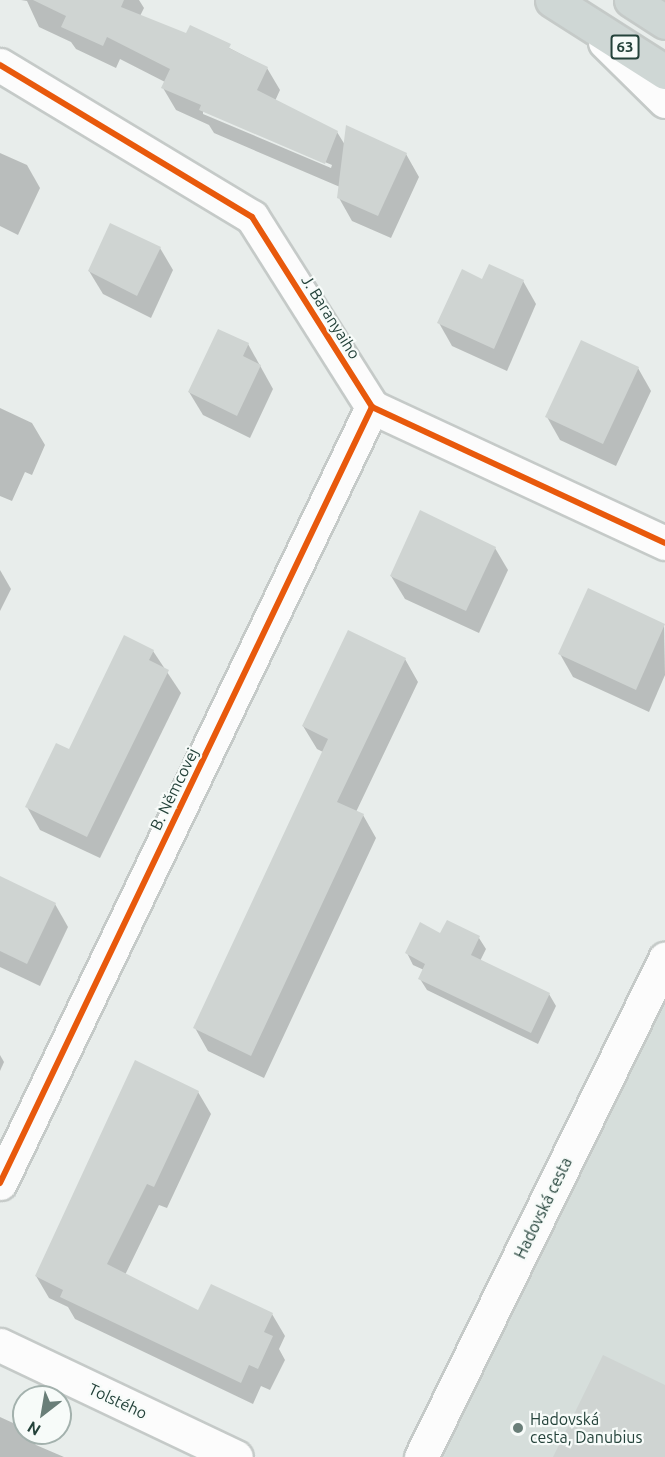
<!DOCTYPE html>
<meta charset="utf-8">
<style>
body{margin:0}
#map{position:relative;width:665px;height:1457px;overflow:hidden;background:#e8edeb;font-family:Ubuntu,sans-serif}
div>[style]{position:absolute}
.built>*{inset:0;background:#d6dedb}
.shadow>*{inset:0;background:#0003}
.building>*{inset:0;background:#cfd4d2}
.roads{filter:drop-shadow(2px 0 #c5cac8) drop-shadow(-2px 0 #c5cac8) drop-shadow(0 2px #c5cac8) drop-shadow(0 -2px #c5cac8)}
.street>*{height:33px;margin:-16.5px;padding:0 16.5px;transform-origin:16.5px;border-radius:16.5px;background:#fcfcfc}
.primary>*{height:33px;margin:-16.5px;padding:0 16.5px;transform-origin:16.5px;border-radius:16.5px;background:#cfd7d5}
.cycleway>*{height:6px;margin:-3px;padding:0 3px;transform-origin:3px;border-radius:3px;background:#e8590c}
.dots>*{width:16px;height:16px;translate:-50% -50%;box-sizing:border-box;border:3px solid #f7fbf9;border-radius:50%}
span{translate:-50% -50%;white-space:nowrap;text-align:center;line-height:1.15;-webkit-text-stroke:4.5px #f7fbf9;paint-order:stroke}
.shield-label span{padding:2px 4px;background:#f7fbf9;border:2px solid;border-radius:4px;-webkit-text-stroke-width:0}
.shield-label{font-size:15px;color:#24423a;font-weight:700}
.street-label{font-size:16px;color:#24423a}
.poi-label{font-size:16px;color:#24423a}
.left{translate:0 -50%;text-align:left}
.north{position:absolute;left:12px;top:1385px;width:60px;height:60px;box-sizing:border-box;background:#f7fbf9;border:2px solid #a3b1ad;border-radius:50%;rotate:211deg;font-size:16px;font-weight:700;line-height:24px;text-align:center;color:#24423a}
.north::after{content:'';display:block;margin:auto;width:21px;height:27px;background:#697e78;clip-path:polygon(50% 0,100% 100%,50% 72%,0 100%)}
</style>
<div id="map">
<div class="built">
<div style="clip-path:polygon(665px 959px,665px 1457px,421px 1457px)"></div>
</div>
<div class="shadow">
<div style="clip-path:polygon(evenodd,21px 0,139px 0,144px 8px,140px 16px,187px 35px,190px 27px,267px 68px,280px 90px,275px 101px,337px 132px,345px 145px,406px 154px,419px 177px,391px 238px,352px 221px,339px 198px,340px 187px,214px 133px,209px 125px,176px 110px,163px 88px,165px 82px,120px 59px,116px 68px,76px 49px,71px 42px,39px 27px,27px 1px,21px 0,203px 111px,332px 165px,331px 168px,203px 114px,203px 111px)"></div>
<div style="clip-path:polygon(0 153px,27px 165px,40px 188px,18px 235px,0 226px)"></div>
<div style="clip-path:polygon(160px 248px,173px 270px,151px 318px,103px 294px,89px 271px)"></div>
<div style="clip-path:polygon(483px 281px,523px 281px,536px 304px,507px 371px,452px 346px,439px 323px)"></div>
<div style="clip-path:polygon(248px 344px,273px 389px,250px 438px,203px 415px,189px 392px)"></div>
<div style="clip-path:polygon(638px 368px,651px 391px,616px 466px,560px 440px,547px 417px)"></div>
<div style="clip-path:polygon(0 408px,32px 423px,45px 445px,32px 475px,25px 472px,12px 501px,0 496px)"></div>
<div style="clip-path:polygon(495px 548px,508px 570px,479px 633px,405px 599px,391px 576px)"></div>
<div style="clip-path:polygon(0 570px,11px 589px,0 611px)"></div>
<div style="clip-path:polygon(664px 625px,665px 675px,649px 712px,573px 677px,560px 654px)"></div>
<div style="clip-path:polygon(153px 651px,181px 693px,100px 858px,40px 830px,27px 807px)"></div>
<div style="clip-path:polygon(405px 659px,418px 682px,356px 812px,363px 815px,376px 838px,264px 1078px,208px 1051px,195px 1028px,323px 752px,317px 749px,303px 726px)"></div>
<div style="clip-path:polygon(0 878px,55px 904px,68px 927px,40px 986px,0 967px)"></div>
<div style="clip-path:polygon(441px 935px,479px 938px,486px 949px,480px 961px,549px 994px,556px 1006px,538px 1044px,427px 990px,420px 979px,424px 970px,413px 965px,407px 953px)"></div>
<div style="clip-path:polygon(0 1055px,4px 1062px,0 1071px)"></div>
<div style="clip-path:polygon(198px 1092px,211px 1114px,167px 1208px,159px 1205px,125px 1275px,199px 1312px,272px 1314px,285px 1336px,279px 1349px,285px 1360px,270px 1390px,261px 1386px,253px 1404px,75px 1319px,68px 1307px,49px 1298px,36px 1276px)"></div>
<div style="clip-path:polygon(0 1417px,24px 1428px,36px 1445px,64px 1457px,0 1457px)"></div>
</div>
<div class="building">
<div style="clip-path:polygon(33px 0,124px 0,121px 7px,186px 33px,190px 25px,231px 44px,229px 48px,268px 67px,257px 90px,338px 131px,325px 164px,199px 110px,201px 105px,161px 88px,170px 69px,107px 37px,103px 46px,61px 27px,66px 16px)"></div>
<div style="clip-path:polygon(346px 125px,407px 153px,378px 216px,337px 198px)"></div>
<div style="clip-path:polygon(110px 223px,161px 247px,137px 296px,88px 271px)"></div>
<div style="clip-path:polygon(489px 264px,524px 280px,494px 349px,437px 323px,462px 269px,482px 279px)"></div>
<div style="clip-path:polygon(218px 329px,249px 343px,243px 356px,261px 365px,237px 416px,188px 392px)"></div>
<div style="clip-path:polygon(581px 340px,639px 367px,603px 444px,545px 417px)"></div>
<div style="clip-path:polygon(420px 510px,496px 547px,466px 611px,390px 576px)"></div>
<div style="clip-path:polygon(588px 588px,665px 624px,636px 690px,558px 654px)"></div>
<div style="clip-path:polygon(348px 630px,406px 658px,337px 802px,364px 814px,251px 1056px,193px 1028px,328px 739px,302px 726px)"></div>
<div style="clip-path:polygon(124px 635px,154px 650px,149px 660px,169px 670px,87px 837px,25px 807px,56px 743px,69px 749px)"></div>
<div style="clip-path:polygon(0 876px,56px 903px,27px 964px,0 951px)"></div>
<div style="clip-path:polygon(447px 920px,480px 936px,471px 955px,550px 993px,531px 1033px,418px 979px,425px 964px,405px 953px,420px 922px,440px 933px)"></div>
<div style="clip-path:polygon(135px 1060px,199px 1091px,154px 1187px,147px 1184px,107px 1264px,198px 1310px,211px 1284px,273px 1313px,264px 1332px,273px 1336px,258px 1369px,249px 1365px,241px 1383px,60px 1297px,63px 1290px,35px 1276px)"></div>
<div style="clip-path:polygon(603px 1355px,665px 1385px,665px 1457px,553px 1457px)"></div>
</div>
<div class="roads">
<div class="street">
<div style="left:605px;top:42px;width:84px;rotate:44.5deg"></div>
<div style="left:0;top:65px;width:294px;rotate:31.1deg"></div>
<div style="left:252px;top:217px;width:225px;rotate:57.7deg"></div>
<div style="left:372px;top:407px;width:323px;rotate:24.9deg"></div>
<div style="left:0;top:1183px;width:861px;rotate:-64.39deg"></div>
<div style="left:0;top:1345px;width:261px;rotate:25.4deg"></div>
<div style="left:421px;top:1457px;width:555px;rotate:-63.9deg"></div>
</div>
<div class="primary">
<div style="left:552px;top:0;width:134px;rotate:32.5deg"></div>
<div style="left:631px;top:0;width:40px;rotate:32.9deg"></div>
</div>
</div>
<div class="cycleway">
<div style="left:0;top:65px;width:294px;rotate:31.1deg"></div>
<div style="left:252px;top:217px;width:225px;rotate:57.7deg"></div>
<div style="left:372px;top:407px;width:323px;rotate:24.9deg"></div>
<div style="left:0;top:1183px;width:861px;rotate:-64.39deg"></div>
</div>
<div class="dots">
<div style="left:518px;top:1428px;background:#697e78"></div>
</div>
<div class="shield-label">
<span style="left:625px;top:47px">63</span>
</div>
<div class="street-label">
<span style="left:331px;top:317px;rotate:58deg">J. Baranyaiho</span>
<span style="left:174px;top:789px;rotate:-64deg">B. Němcovej</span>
<span style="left:543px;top:1208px;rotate:-64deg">Hadovská cesta</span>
<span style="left:118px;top:1401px;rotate:25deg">Tolstého</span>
</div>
<div class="poi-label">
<span class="left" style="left:530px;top:1428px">Hadovská<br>cesta, Danubius</span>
</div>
<div class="north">N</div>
</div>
